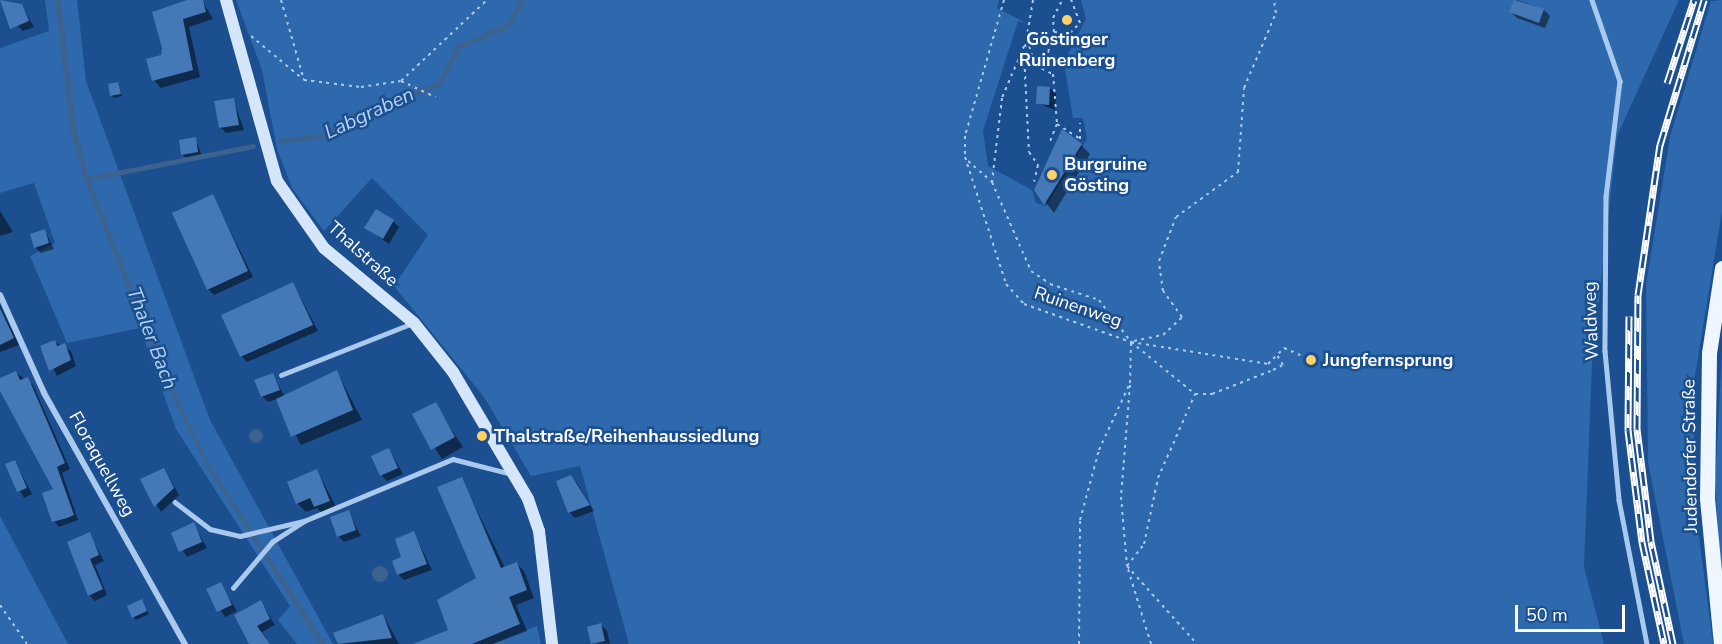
<!DOCTYPE html>
<meta charset="utf-8">
<style>
body{margin:0}
#map{position:relative;width:1722px;height:644px;overflow:hidden;background:#1b4f8f;font-family:"Nunito Sans",sans-serif}
div>[style]{position:absolute}
.green>*{inset:0;background:#2e69ad}
.water>*{inset:0;background:#3c6290}
.round{border-radius:50%}
.shadow>*{inset:0;background:#0007}
.stream>*{height:4.5px;margin:-2.25px;padding:0 2.25px;transform-origin:2.25px;border-radius:2.25px;background:#3c6290}
.building>*{inset:0;background:#4478b7}
.path>*{height:2px;margin-top:-1px;transform-origin:0;background:repeating-linear-gradient(90deg,#a9c9ee 0 3px,transparent 0 7.5px)}
.lane>*{height:4.5px;margin:-2.25px;padding:0 2.25px;transform-origin:2.25px;border-radius:2.25px;background:#a9c9ee}
.street>*{height:6px;margin:-3px;padding:0 3px;transform-origin:3px;border-radius:3px;background:#a9c9ee}
.secondary>*{height:12px;margin:-6px;padding:0 6px;transform-origin:6px;border-radius:6px;background:#d6e6fa}
.primary>*{height:15px;margin:-7.5px;padding:0 7.5px;transform-origin:7.5px;border-radius:7.5px;background:#f0f6ff}
.rail>*{height:7px;margin-top:-3.5px;transform-origin:0;background:repeating-linear-gradient(90deg,#1b4f8f 0 14px,#fff 0 28px);box-sizing:border-box;border-block:2px solid #fff}
.dots>*{width:16px;height:16px;translate:-50% -50%;box-sizing:border-box;border:3px solid #1b4f8f;border-radius:50%}
span{translate:-50% -50%;white-space:nowrap;text-align:center;line-height:1.15;-webkit-text-stroke:5px #1b4f8f;paint-order:stroke}
.poi-label{font-size:18px;color:#fff;font-weight:700}
.left{translate:0 -50%;text-align:left}
.street-label{font-size:18px;color:#fff}
.water-label{font-size:20px;color:#b5d3f5;font-style:italic}
.scale{position:absolute;left:1515px;top:605px;width:110px;height:27px;box-sizing:border-box;border:3px solid #fff;border-top:0;padding-left:8px;font-size:18px;line-height:21px;white-space:nowrap;color:#fff;-webkit-text-stroke:4px #1b4f8f;paint-order:stroke}
</style>
<div id="map">
<div class="green">
<div style="clip-path:polygon(45px 0,77px 0,86px 81px,210px 420px,333px 644px,297px 644px,278px 620px,290px 606px,176px 429px,140px 328px,67px 343px,30px 256px,55px 243px,34px 183px,0 193px,0 48px,49px 31px)"></div>
<div style="clip-path:polygon(236px 0,999px 0,997px 8px,1026px 23px,1018px 21px,983px 131px,988px 166px,1032px 190px,1036px 203px,1046px 206px,1087px 139px,1083px 118px,1073px 118px,1064px 62px,1086px 19px,1081px 0,1679px 0,1617px 136px,1592px 364px,1584px 567px,1604px 644px,629px 644px,580px 466px,531px 476px,484px 397px,394px 286px,428px 235px,372px 178px,324px 231px,292px 188px,277px 149px,262px 70px)"></div>
<div style="clip-path:polygon(1722px 0,1722px 211px,1694px 382px,1694px 498px,1713px 644px,1684px 644px,1648px 462px,1646px 285px,1670px 137px,1711px 1px)"></div>
<div style="clip-path:polygon(1722px 352px,1722px 587px,1715px 482px)"></div>
<div style="clip-path:polygon(0 516px,68px 644px,0 644px)"></div>
<div style="clip-path:polygon(537px 626px,541px 644px,491px 644px)"></div>
</div>
<div class="water">
<div style="clip-path:polygon(55px 0,61px 0,76px 127px,88px 175px,169px 380px,210px 465px,326px 644px,319px 644px,207px 467px,164px 381px,82px 174px,70px 128px)"></div>
<div class="round" style="left:249px;top:429px;width:14px;height:14px"></div>
<div class="round" style="left:372px;top:566px;width:16px;height:16px"></div>
</div>
<div class="shadow">
<div style="clip-path:polygon(202px 0,213px 19px,189px 27px,200px 77px,161px 88px,154px 80px,164px 47px,154px 13px)"></div>
<div style="clip-path:polygon(1517px 0,1544px 10px,1550px 16px,1545px 28px,1517px 18px,1511px 12px)"></div>
<div style="clip-path:polygon(21px 5px,34px 27px,23px 31px,17px 25px)"></div>
<div style="clip-path:polygon(118px 84px,122px 96px,114px 98px,111px 95px)"></div>
<div style="clip-path:polygon(1050px 88px,1056px 94px,1055px 110px,1037px 103px)"></div>
<div style="clip-path:polygon(233px 99px,244px 130px,226px 133px,220px 127px)"></div>
<div style="clip-path:polygon(195px 138px,203px 158px,188px 160px,182px 154px)"></div>
<div style="clip-path:polygon(1081px 145px,1090px 154px,1054px 213px,1036px 190px)"></div>
<div style="clip-path:polygon(213px 196px,253px 277px,214px 295px,208px 289px)"></div>
<div style="clip-path:polygon(0 211px,13px 232px,0 236px)"></div>
<div style="clip-path:polygon(393px 221px,399px 227px,389px 244px,366px 228px)"></div>
<div style="clip-path:polygon(45px 231px,54px 249px,41px 253px,35px 247px)"></div>
<div style="clip-path:polygon(293px 283px,318px 331px,247px 362px,241px 356px)"></div>
<div style="clip-path:polygon(0 305px,19px 345px,0 352px)"></div>
<div style="clip-path:polygon(55px 342px,71px 351px,76px 366px,57px 376px,42px 347px)"></div>
<div style="clip-path:polygon(337px 372px,362px 420px,301px 445px,277px 399px,268px 402px,262px 396px,273px 375px,285px 397px)"></div>
<div style="clip-path:polygon(16px 373px,33px 385px,70px 469px,62px 473px,78px 520px,59px 527px,54px 521px,55px 490px,0 386px,0 379px)"></div>
<div style="clip-path:polygon(435px 404px,463px 447px,442px 459px,414px 415px)"></div>
<div style="clip-path:polygon(389px 449px,403px 474px,387px 481px,381px 475px)"></div>
<div style="clip-path:polygon(15px 462px,32px 494px,24px 498px,7px 465px)"></div>
<div style="clip-path:polygon(164px 469px,179px 495px,161px 512px,142px 480px)"></div>
<div style="clip-path:polygon(317px 471px,338px 510px,324px 515px,317px 508px,306px 512px,297px 503px)"></div>
<div style="clip-path:polygon(571px 477px,577px 483px,594px 511px,575px 518px,569px 512px)"></div>
<div style="clip-path:polygon(461px 478px,505px 568px,517px 564px,524px 571px,534px 598px,516px 605px,527px 631px,493px 644px,423px 644px,450px 631px,478px 578px)"></div>
<div style="clip-path:polygon(348px 511px,361px 536px,344px 542px,338px 536px)"></div>
<div style="clip-path:polygon(193px 524px,207px 548px,187px 557px,173px 533px)"></div>
<div style="clip-path:polygon(414px 533px,432px 570px,404px 580px,398px 574px)"></div>
<div style="clip-path:polygon(89px 534px,104px 561px,95px 565px,107px 595px,95px 601px,89px 595px)"></div>
<div style="clip-path:polygon(220px 584px,237px 611px,225px 617px,208px 590px)"></div>
<div style="clip-path:polygon(142px 601px,149px 614px,136px 620px,133px 617px)"></div>
<div style="clip-path:polygon(261px 602px,275px 625px,262px 632px,267px 639px,253px 644px)"></div>
<div style="clip-path:polygon(383px 615px,399px 644px,339px 644px,335px 634px)"></div>
<div style="clip-path:polygon(601px 625px,607px 631px,610px 644px,593px 643px)"></div>
</div>
<div class="stream">
<div style="left:280px;top:141px;width:50px;rotate:-6.8deg"></div>
<div style="left:330px;top:135px;width:21px;rotate:-49deg"></div>
<div style="left:344px;top:119px;width:101px;rotate:-20.2deg"></div>
<div style="left:439px;top:84px;width:42px;rotate:-62.8deg"></div>
<div style="left:458px;top:47px;width:56px;rotate:-23.3deg"></div>
<div style="left:509px;top:25px;width:28px;rotate:-63deg"></div>
<div style="left:87px;top:179px;width:169px;rotate:-11.2deg"></div>
</div>
<div class="building">
<div style="clip-path:polygon(0 0,22px 4px,29px 21px,10px 29px)"></div>
<div style="clip-path:polygon(187px 0,203px 0,206px 12px,183px 19px,193px 70px,152px 81px,146px 59px,161px 55px,162px 48px,152px 12px)"></div>
<div style="clip-path:polygon(1514px 0,1544px 9px,1539px 23px,1509px 12px)"></div>
<div style="clip-path:polygon(118px 82px,121px 94px,110px 96px,108px 84px)"></div>
<div style="clip-path:polygon(1037px 86px,1050px 87px,1049px 105px,1036px 104px)"></div>
<div style="clip-path:polygon(234px 98px,239px 125px,219px 128px,214px 101px)"></div>
<div style="clip-path:polygon(1062px 129px,1082px 144px,1044px 205px,1034px 190px)"></div>
<div style="clip-path:polygon(196px 137px,198px 152px,181px 155px,179px 140px)"></div>
<div style="clip-path:polygon(213px 194px,248px 271px,207px 290px,172px 213px)"></div>
<div style="clip-path:polygon(376px 209px,394px 220px,383px 239px,364px 228px)"></div>
<div style="clip-path:polygon(45px 229px,49px 243px,34px 248px,30px 234px)"></div>
<div style="clip-path:polygon(293px 282px,313px 325px,240px 357px,221px 315px)"></div>
<div style="clip-path:polygon(0 308px,14px 338px,0 345px)"></div>
<div style="clip-path:polygon(55px 340px,57px 346px,65px 343px,71px 360px,49px 371px,40px 346px)"></div>
<div style="clip-path:polygon(337px 370px,353px 410px,291px 437px,276px 399px)"></div>
<div style="clip-path:polygon(16px 371px,20px 380px,28px 377px,65px 463px,57px 467px,74px 515px,67px 518px,52px 522px,42px 493px,53px 489px,0 391px,0 378px)"></div>
<div style="clip-path:polygon(273px 373px,280px 390px,261px 397px,254px 380px)"></div>
<div style="clip-path:polygon(436px 402px,455px 437px,431px 450px,412px 414px)"></div>
<div style="clip-path:polygon(389px 448px,398px 468px,380px 476px,371px 456px)"></div>
<div style="clip-path:polygon(15px 460px,27px 488px,17px 492px,5px 464px)"></div>
<div style="clip-path:polygon(164px 468px,174px 488px,154px 507px,140px 479px)"></div>
<div style="clip-path:polygon(317px 469px,330px 501px,314px 507px,310px 498px,296px 504px,287px 482px)"></div>
<div style="clip-path:polygon(571px 475px,590px 505px,568px 513px,556px 481px)"></div>
<div style="clip-path:polygon(462px 477px,501px 568px,517px 562px,527px 590px,509px 597px,520px 624px,472px 644px,413px 644px,448px 630px,437px 600px,476px 578px,437px 487px)"></div>
<div style="clip-path:polygon(349px 510px,356px 530px,337px 537px,330px 517px)"></div>
<div style="clip-path:polygon(194px 522px,202px 542px,179px 552px,171px 533px)"></div>
<div style="clip-path:polygon(414px 531px,427px 564px,397px 575px,392px 561px,401px 557px,395px 539px)"></div>
<div style="clip-path:polygon(90px 532px,99px 555px,90px 559px,103px 589px,88px 596px,67px 542px)"></div>
<div style="clip-path:polygon(221px 582px,232px 605px,217px 612px,206px 589px)"></div>
<div style="clip-path:polygon(142px 599px,147px 611px,132px 618px,127px 606px)"></div>
<div style="clip-path:polygon(261px 600px,270px 619px,257px 626px,270px 644px,249px 644px,234px 615px)"></div>
<div style="clip-path:polygon(383px 614px,392px 638px,338px 644px,333px 633px)"></div>
<div style="clip-path:polygon(601px 623px,605px 641px,591px 644px,587px 627px)"></div>
</div>
<div class="path">
<div style="left:281px;top:0;width:83px;rotate:74deg"></div>
<div style="left:1004px;top:0;width:141px;rotate:106deg"></div>
<div style="left:965px;top:136px;width:21px;rotate:90deg"></div>
<div style="left:965px;top:157px;width:133px;rotate:72.1deg"></div>
<div style="left:1006px;top:284px;width:27px;rotate:48deg"></div>
<div style="left:1024px;top:304px;width:114px;rotate:19.6deg"></div>
<div style="left:1131px;top:342px;width:139px;rotate:9.1deg"></div>
<div style="left:1268px;top:364px;width:23px;rotate:-45deg"></div>
<div style="left:1284px;top:348px;width:30px;rotate:24deg"></div>
<div style="left:1033px;top:0;width:55px;rotate:99.5deg"></div>
<div style="left:1024px;top:54px;width:98px;rotate:87.1deg"></div>
<div style="left:1029px;top:152px;width:16px;rotate:55deg"></div>
<div style="left:1038px;top:165px;width:17px;rotate:103deg"></div>
<div style="left:1054px;top:32px;width:14px;rotate:-94deg"></div>
<div style="left:1053px;top:18px;width:20px;rotate:-63deg"></div>
<div style="left:251px;top:36px;width:69px;rotate:39.7deg"></div>
<div style="left:304px;top:80px;width:57px;rotate:7deg"></div>
<div style="left:361px;top:87px;width:40px;rotate:-8.5deg"></div>
<div style="left:401px;top:81px;width:38px;rotate:25deg"></div>
<div style="left:1027px;top:39px;width:64px;rotate:113deg"></div>
<div style="left:1002px;top:98px;width:85px;rotate:96.8deg"></div>
<div style="left:992px;top:182px;width:97px;rotate:66.3deg"></div>
<div style="left:1031px;top:271px;width:23px;rotate:34deg"></div>
<div style="left:1050px;top:284px;width:52px;rotate:18.1deg"></div>
<div style="left:1099px;top:300px;width:53px;rotate:52.7deg"></div>
<div style="left:1131px;top:342px;width:82px;rotate:39.1deg"></div>
<div style="left:1195px;top:394px;width:17px"></div>
<div style="left:1212px;top:394px;width:66px;rotate:-21.5deg"></div>
<div style="left:1273px;top:370px;width:11px;rotate:-27deg"></div>
<div style="left:1283px;top:365px;width:12px;rotate:-121deg"></div>
<div style="left:1027px;top:39px;width:27px;rotate:73deg"></div>
<div style="left:1035px;top:65px;width:20px;rotate:27deg"></div>
<div style="left:1053px;top:74px;width:50px;rotate:85.4deg"></div>
<div style="left:1057px;top:124px;width:22px;rotate:112deg"></div>
<div style="left:1050px;top:68px;width:16px;rotate:-97deg"></div>
<div style="left:1048px;top:52px;width:21px;rotate:-73deg"></div>
<div style="left:1054px;top:32px;width:16px;rotate:4deg"></div>
<div style="left:1070px;top:33px;width:14px;rotate:-45deg"></div>
<div style="left:1080px;top:23px;width:25px;rotate:-111deg"></div>
<div style="left:401px;top:81px;width:118px;rotate:-43.3deg"></div>
<div style="left:1057px;top:124px;width:27px;rotate:33deg"></div>
<div style="left:1080px;top:139px;width:16px;rotate:-90deg"></div>
<div style="left:968px;top:161px;width:32px;rotate:41deg"></div>
<div style="left:1134px;top:341px;width:30px;rotate:-12deg"></div>
<div style="left:1163px;top:335px;width:26px;rotate:-43deg"></div>
<div style="left:1182px;top:317px;width:32px;rotate:-126deg"></div>
<div style="left:1163px;top:291px;width:30px;rotate:-98deg"></div>
<div style="left:1159px;top:261px;width:47px;rotate:-68.9deg"></div>
<div style="left:1176px;top:217px;width:77px;rotate:-36deg"></div>
<div style="left:1238px;top:172px;width:84px;rotate:-85.9deg"></div>
<div style="left:1244px;top:88px;width:82px;rotate:-66.9deg"></div>
<div style="left:1276px;top:13px;width:13px;rotate:-99deg"></div>
<div style="left:1130px;top:385px;width:112px;rotate:94.6deg"></div>
<div style="left:1121px;top:497px;width:69px;rotate:85deg"></div>
<div style="left:1127px;top:566px;width:105px;rotate:48.1deg"></div>
<div style="left:0;top:605px;width:47px;rotate:55.3deg"></div>
<div style="left:1079px;top:644px;width:124px;rotate:-89.5deg"></div>
<div style="left:1080px;top:520px;width:73px;rotate:-74.8deg"></div>
<div style="left:1099px;top:450px;width:74px;rotate:-65.2deg"></div>
<div style="left:1130px;top:383px;width:41px;rotate:-88.6deg"></div>
<div style="left:1151px;top:644px;width:82px;rotate:-107.1deg"></div>
<div style="left:1127px;top:566px;width:28px;rotate:-52deg"></div>
<div style="left:1144px;top:544px;width:67px;rotate:-78deg"></div>
<div style="left:1158px;top:478px;width:92px;rotate:-66.2deg"></div>
</div>
<div class="lane">
<div style="left:1592px;top:0;width:86px;rotate:70.9deg"></div>
<div style="left:1620px;top:81px;width:116px;rotate:96.9deg"></div>
<div style="left:1606px;top:196px;width:155px;rotate:90.4deg"></div>
<div style="left:1605px;top:351px;width:150px;rotate:84.6deg"></div>
<div style="left:1619px;top:500px;width:147px;rotate:79deg"></div>
<div style="left:281px;top:375px;width:142px;rotate:-21.5deg"></div>
<div style="left:175px;top:502px;width:44px;rotate:37.6deg"></div>
<div style="left:210px;top:529px;width:31px;rotate:13deg"></div>
<div style="left:240px;top:536px;width:66px;rotate:-13.2deg"></div>
<div style="left:233px;top:588px;width:60px;rotate:-49.7deg"></div>
<div style="left:272px;top:542px;width:38px;rotate:-33deg"></div>
<div style="left:304px;top:521px;width:161px;rotate:-22.6deg"></div>
<div style="left:453px;top:459px;width:61px;rotate:14.3deg"></div>
</div>
<div class="street">
<div style="left:0;top:295px;width:107px;rotate:65.8deg"></div>
<div style="left:44px;top:393px;width:288px;rotate:60.7deg"></div>
</div>
<div class="secondary">
<div style="left:226px;top:0;width:188px;rotate:74.3deg"></div>
<div style="left:277px;top:181px;width:82px;rotate:55deg"></div>
<div style="left:324px;top:248px;width:117px;rotate:39.8deg"></div>
<div style="left:414px;top:323px;width:63px;rotate:51.5deg"></div>
<div style="left:453px;top:372px;width:147px;rotate:59.4deg"></div>
<div style="left:528px;top:499px;width:34px;rotate:71deg"></div>
<div style="left:539px;top:531px;width:114px;rotate:83.4deg"></div>
</div>
<div class="primary">
<div style="left:1721px;top:644px;width:147px;rotate:-95.5deg"></div>
<div style="left:1707px;top:498px;width:145px;rotate:-89.2deg"></div>
<div style="left:1709px;top:353px;width:86px;rotate:-81.3deg"></div>
</div>
<div class="rail">
<div style="left:1667px;top:83px;width:87px;rotate:-72deg"></div>
<div style="left:1629px;top:316px;width:114px;rotate:90.5deg"></div>
<div style="left:1628px;top:430px;width:113px;rotate:82.9deg"></div>
<div style="left:1642px;top:542px;width:104px;rotate:77.8deg"></div>
<div style="left:1673px;top:644px;width:105px;rotate:-102.1deg"></div>
<div style="left:1651px;top:541px;width:113px;rotate:-97.1deg"></div>
<div style="left:1637px;top:429px;width:134px;rotate:-89.6deg"></div>
<div style="left:1638px;top:295px;width:152px;rotate:-81.7deg"></div>
<div style="left:1660px;top:145px;width:152px;rotate:-73.1deg"></div>
</div>
<div class="dots">
<div style="left:1067px;top:20px;background:#ffd166"></div>
<div style="left:1052px;top:175px;background:#ffd166"></div>
<div style="left:1311px;top:360px;background:#ffd166"></div>
<div style="left:482px;top:436px;background:#ffd166"></div>
</div>
<div class="poi-label">
<span style="left:1067px;top:50px">Göstinger<br>Ruinenberg</span>
<span class="left" style="left:1064px;top:175px">Burgruine<br>Gösting</span>
<span class="left" style="left:1323px;top:360px">Jungfernsprung</span>
<span class="left" style="left:494px;top:436px">Thalstraße/Reihenhaussiedlung</span>
</div>
<div class="street-label">
<span style="left:363px;top:254px;rotate:42deg">Thalstraße</span>
<span style="left:1078px;top:307px;rotate:19deg">Ruinenweg</span>
<span style="left:1591px;top:321px;rotate:-92deg">Waldweg</span>
<span style="left:1690px;top:456px;rotate:-91deg">Judendorfer Straße</span>
<span style="left:102px;top:464px;rotate:61deg">Floraquellweg</span>
</div>
<div class="water-label">
<span style="left:369px;top:113px;rotate:-25deg">Labgraben</span>
<span style="left:152px;top:338px;rotate:69deg">Thaler Bach</span>
</div>
<div class="scale">50 m</div>
</div>
